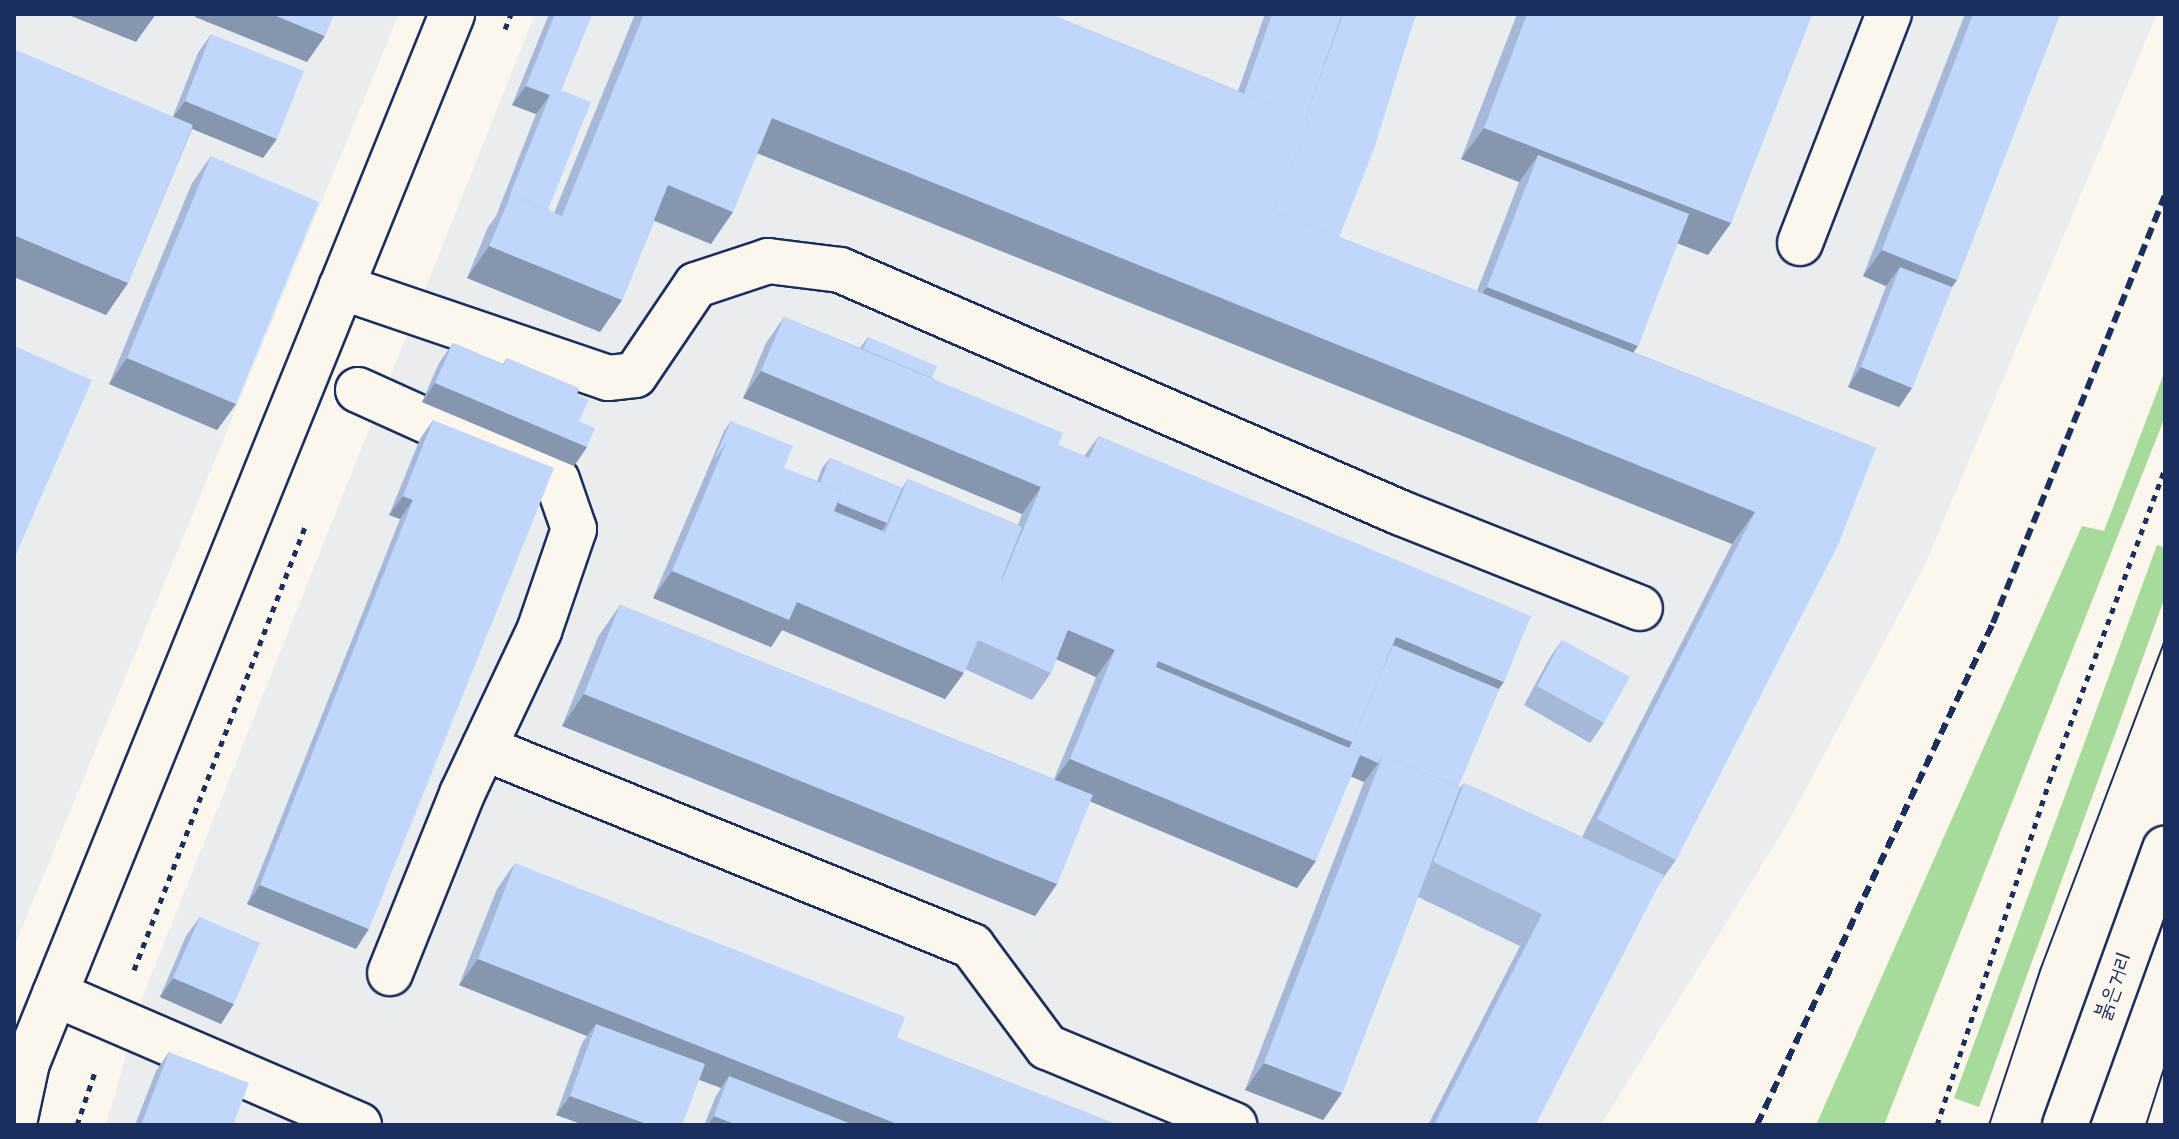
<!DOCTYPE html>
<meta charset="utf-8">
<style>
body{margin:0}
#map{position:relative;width:2179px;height:1139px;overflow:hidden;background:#fbf7ec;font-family:"Patrick Hand","Poor Story",sans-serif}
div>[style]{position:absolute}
.built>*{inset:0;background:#e9edf0}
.green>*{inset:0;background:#a7da9b}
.path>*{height:5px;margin-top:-2.5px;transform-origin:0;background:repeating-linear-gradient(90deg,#1b2f5e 0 6px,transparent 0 12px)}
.roads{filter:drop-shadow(2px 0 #1b2f5e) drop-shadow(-2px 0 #1b2f5e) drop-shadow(0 2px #1b2f5e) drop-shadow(0 -2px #1b2f5e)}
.minor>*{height:44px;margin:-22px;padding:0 22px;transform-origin:22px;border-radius:22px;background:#fbf7ec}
.major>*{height:44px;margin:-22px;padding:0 22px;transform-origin:22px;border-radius:22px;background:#fbf7ec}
.tram>*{height:2px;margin:-1px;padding:0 1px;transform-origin:1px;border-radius:1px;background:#1b2f5e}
.rail>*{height:6px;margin-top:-3px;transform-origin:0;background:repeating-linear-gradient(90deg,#1b2f5e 0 12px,transparent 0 18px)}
.wall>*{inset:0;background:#a5b8d7}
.shaded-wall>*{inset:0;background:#8696af}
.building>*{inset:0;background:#c0d6fa}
span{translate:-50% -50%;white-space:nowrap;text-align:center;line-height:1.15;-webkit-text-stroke:7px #fbf7ec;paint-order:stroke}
.street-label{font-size:22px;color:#1b2f5e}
.frame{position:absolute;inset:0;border:16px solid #1b2f5e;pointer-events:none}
</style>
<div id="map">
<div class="built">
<div style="clip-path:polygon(14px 14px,399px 14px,14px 947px)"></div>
<div style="clip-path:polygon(535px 14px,2157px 14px,1924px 567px,1786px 826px,1601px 1125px,106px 1125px,144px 993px)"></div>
</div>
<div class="green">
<div style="clip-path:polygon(2165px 371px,2165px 417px,1884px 1125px,1816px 1125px,2082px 526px,2104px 531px)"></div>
<div style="clip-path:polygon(2157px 545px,2165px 548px,2165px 597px,1979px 1107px,1954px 1098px)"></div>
</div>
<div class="path">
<div style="left:505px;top:29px;width:16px;rotate:-68deg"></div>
<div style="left:134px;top:970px;width:478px;rotate:-68.9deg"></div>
<div style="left:77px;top:1125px;width:59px;rotate:-71.3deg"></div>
<div style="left:1937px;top:1125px;width:361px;rotate:-71.9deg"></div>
<div style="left:2049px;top:782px;width:335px;rotate:-69.7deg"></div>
</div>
<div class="roads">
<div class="minor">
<div style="left:1800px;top:243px;width:246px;rotate:-68.8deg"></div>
<div style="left:341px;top:287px;width:282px;rotate:18.8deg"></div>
<div style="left:608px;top:378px;width:27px;rotate:-6deg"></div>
<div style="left:635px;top:375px;width:109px;rotate:-55.9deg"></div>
<div style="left:696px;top:285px;width:76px;rotate:-18.4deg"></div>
<div style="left:768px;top:261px;width:73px;rotate:7.1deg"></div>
<div style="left:840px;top:270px;width:611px;rotate:23.42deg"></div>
<div style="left:1401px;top:513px;width:257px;rotate:21.7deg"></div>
<div style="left:358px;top:390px;width:218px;rotate:24.3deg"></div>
<div style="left:557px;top:480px;width:52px;rotate:70.9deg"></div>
<div style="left:574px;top:529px;width:108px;rotate:108.9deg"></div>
<div style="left:539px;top:631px;width:180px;rotate:115.3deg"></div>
<div style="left:462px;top:794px;width:193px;rotate:111.9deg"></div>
<div style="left:484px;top:748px;width:527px;rotate:22.08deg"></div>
<div style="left:972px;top:946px;width:126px;rotate:53.4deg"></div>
<div style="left:1047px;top:1047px;width:203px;rotate:22.6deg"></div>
<div style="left:55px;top:994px;width:331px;rotate:23.3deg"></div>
<div style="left:14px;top:1123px;width:61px;rotate:-77.8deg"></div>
<div style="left:27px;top:1063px;width:1132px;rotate:-67.94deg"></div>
</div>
<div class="major">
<div style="left:2065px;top:1125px;width:294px;rotate:-70.1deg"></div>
</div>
</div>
<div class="tram">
<div style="left:1989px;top:1125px;width:165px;rotate:-71.7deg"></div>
<div style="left:2041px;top:968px;width:352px;rotate:-69.3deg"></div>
<div style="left:2146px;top:1125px;width:63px;rotate:-72.4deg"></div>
</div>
<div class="rail">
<div style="left:1757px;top:1125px;width:555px;rotate:-64.82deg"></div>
<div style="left:1993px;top:623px;width:460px;rotate:-68.1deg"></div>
</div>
<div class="wall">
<div style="clip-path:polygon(549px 14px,592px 14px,561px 90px,548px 210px,554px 213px,635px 14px,1050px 14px,1238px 91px,1265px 14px,1416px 14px,1339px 237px,1477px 291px,1519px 182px,1461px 159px,1517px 14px,1812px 14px,1731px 223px,1708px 255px,1677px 243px,1638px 346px,1633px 352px,1876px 448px,1676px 860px,1658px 885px,1535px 1125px,1428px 1125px,1520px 946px,1418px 897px,1342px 1093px,1323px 1120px,1245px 1090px,1364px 782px,1351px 776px,1297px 888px,1090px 801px,1057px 884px,1035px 916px,562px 726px,598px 637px,620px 605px,1054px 779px,1096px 677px,1056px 659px,1051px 673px,1032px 700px,965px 669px,945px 699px,782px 630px,771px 647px,653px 598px,724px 431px,731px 421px,784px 468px,817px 481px,822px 468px,830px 458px,902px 488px,908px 479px,1018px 525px,1022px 514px,743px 398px,766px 343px,784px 317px,860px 348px,868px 337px,932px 378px,1058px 445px,1084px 456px,1099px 436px,1499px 689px,1458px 787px,1460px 788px,1464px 783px,1582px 837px,1732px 544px,758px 153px,711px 244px,654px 221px,622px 300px,600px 332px,467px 278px,488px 227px,496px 216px,536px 114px,512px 105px)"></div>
<div style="clip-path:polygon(1965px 14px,2060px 14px,1957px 280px,1952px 287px,1912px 388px,1899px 407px,1848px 387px,1886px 286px,1863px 276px)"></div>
<div style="clip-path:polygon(211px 34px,263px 158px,192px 129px,128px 283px,106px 315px,173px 116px,198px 53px)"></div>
<div style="clip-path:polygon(211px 156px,236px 404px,217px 430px,109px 384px,192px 183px)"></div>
<div style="clip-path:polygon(453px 343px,503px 364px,507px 358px,577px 395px,579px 421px,587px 447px,574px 466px,422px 402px,439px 363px)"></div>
<div style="clip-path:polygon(433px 420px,356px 949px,247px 904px,400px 519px,389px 515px,420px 439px)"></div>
<div style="clip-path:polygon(1562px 640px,1604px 723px,1590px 743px,1524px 705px,1549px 659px)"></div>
<div style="clip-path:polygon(515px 863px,897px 1038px,1118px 1125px,704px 1125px,716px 1096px,721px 1088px,699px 1080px,556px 1115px,582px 1043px,587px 1036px,459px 985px,497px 889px)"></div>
<div style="clip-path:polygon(200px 917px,221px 1024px,160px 997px,186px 936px)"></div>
<div style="clip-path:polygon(169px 1052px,233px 1125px,135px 1125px,156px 1071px)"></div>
</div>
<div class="shaded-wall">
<div style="clip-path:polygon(66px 14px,156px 14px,136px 42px)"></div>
<div style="clip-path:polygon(197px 14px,272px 14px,325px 36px,307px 62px,195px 17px)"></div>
<div style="clip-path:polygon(526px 86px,550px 95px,536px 114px,512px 105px)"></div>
<div style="clip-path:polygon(185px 101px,277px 139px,263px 158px,171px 120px)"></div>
<div style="clip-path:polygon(772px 118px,1755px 512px,1732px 544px,749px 150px)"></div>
<div style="clip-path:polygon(1484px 128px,1731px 223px,1708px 255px,1526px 185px,1538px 155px,1519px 182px,1461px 159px)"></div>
<div style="clip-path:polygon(668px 185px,733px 212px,711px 244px,646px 217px)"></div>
<div style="clip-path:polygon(14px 235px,128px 283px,106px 315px,14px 277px)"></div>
<div style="clip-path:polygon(489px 246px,622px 300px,600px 332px,467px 278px)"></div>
<div style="clip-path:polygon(1882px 250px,1957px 280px,1938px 306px,1900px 267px,1886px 286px,1863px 276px)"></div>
<div style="clip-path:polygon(1487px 287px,1638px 346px,1619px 372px,1468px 314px)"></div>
<div style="clip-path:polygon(127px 358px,236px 404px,217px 430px,109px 384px)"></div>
<div style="clip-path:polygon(1861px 367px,1912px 388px,1899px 407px,1848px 387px)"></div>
<div style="clip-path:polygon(761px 371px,1041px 487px,1022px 514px,743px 398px)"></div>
<div style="clip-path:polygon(435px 383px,587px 447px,574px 466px,422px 402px)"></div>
<div style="clip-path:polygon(815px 493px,887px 523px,880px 533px,808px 503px)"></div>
<div style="clip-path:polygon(403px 496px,413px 500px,400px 519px,389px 515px)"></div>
<div style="clip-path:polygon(672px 571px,797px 602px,964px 673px,945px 699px,782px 630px,771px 647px,653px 598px)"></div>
<div style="clip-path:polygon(1068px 630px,1115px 650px,1096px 677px,1049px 656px)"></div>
<div style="clip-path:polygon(1396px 637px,1504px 682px,1485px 708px,1382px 665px)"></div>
<div style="clip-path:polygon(1158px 661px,1352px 742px,1378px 763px,1364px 782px,1140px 688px)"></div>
<div style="clip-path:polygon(584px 694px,1057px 884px,1035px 916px,562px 726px)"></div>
<div style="clip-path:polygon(1070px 759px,1316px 861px,1297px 888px,1051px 785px)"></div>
<div style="clip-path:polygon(260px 885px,369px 929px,356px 949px,247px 904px)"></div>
<div style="clip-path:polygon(478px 959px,900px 1125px,814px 1125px,729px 1076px,721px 1088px,591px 1037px,596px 1024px,587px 1036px,459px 985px)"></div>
<div style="clip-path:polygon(173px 978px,234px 1004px,221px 1024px,160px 997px)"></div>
<div style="clip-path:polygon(1264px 1063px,1342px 1093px,1323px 1120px,1245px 1090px)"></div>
<div style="clip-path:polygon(570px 1096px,650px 1125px,584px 1125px,556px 1115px)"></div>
<div style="clip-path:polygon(714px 1116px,737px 1125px,708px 1125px)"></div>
</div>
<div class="building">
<div style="clip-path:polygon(272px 14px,334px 14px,325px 36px)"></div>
<div style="clip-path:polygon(555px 14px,592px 14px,561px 90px,591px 102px,548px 210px,511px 195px,509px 197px,550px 95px,526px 86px)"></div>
<div style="clip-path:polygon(644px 14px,1050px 14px,1310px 121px,1273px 211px,1876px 448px,1838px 545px,1676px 860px,1597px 819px,1755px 512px,772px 118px,733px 212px,668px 185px,622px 300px,489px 246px,511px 195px,562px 216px)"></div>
<div style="clip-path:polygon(1272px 14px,1342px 14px,1305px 119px,1244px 94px)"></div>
<div style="clip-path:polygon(1343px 14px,1416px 14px,1374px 149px,1339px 237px,1273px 211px,1310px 121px,1305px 119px)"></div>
<div style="clip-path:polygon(1527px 14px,1812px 14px,1731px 223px,1484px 128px)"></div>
<div style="clip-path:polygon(1973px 14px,2060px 14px,1957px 280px,1882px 250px)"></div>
<div style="clip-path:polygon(211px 34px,304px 71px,277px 139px,185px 101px)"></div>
<div style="clip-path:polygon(14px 49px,193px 125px,128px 283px,14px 235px)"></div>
<div style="clip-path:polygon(1538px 155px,1689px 214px,1638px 346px,1487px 287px)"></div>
<div style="clip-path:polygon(211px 156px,319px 202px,236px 404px,127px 358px)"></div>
<div style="clip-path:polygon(1900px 267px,1952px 287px,1912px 388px,1861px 367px)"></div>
<div style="clip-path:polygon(784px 317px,1063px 433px,1058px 445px,1089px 458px,1099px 436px,1531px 616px,1504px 682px,1396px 637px,1352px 742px,1158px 661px,1156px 667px,1361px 753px,1316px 861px,1070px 759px,1115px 650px,1068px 630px,1051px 673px,978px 640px,964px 673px,797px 602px,789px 620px,672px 571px,726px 443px,842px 492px,834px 511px,1002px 580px,1041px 487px,761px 371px)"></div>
<div style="clip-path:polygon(868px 337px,937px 366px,932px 378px,863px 349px)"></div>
<div style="clip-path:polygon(453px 343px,504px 365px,507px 358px,579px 388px,577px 395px,589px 400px,579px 421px,595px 428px,587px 447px,435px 383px)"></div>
<div style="clip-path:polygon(14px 346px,92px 380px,14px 559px)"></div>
<div style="clip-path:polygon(433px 420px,554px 468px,369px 929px,260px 885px,413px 500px,403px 496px)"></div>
<div style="clip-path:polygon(731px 421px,793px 446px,784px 468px,726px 443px,714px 460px)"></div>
<div style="clip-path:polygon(830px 458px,902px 488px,887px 523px,838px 503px,842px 492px,820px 483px)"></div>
<div style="clip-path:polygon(908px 479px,1022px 527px,1001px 580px,885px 532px)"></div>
<div style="clip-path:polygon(620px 605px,1093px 795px,1057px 884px,584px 694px)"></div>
<div style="clip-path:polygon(1562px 640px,1630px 677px,1604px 723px,1537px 686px)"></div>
<div style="clip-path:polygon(1393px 645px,1499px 689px,1458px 787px,1383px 755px,1378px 763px,1360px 755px,1361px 753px,1349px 748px,1352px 742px)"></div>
<div style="clip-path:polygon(1383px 755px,1460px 788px,1342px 1093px,1264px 1063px)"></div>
<div style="clip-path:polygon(1464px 783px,1664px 875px,1535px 1125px,1434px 1125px,1542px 914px,1433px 862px)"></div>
<div style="clip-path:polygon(515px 863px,905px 1017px,897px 1038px,1118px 1125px,900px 1125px,478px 959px)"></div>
<div style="clip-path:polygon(200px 917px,260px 943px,234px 1004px,173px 978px)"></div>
<div style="clip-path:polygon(596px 1024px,705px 1064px,682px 1125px,650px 1125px,570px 1096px)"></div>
<div style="clip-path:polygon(169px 1052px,249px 1083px,233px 1125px,141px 1125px)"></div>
<div style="clip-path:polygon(729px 1076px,854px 1125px,737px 1125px,714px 1116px)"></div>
</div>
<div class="street-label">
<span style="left:2113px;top:986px;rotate:-70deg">붉은거리</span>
</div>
<div class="frame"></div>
</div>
